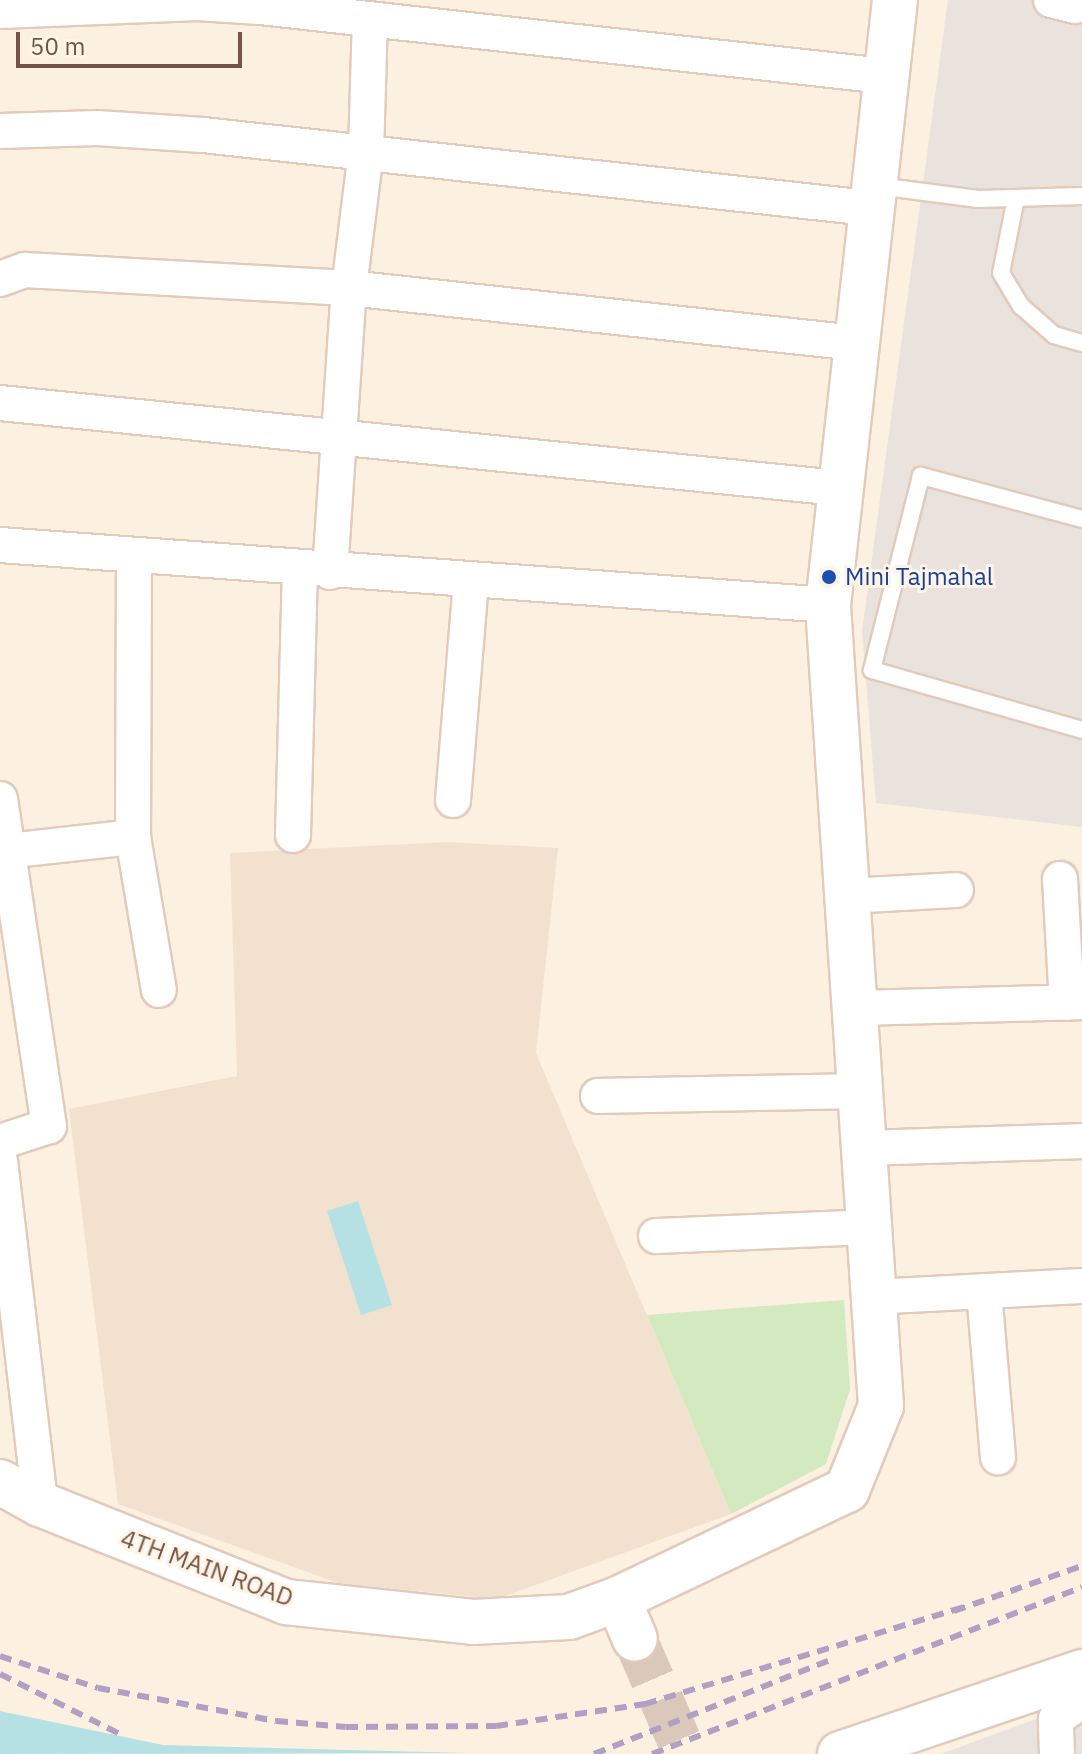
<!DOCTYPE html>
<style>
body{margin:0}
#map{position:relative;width:1082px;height:1754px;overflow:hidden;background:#fcf0e0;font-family:"IBM Plex Sans",sans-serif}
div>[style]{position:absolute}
.residential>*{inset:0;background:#f3e1cf}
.industrial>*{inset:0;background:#eae2dc}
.green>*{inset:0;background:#d3e9bf}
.water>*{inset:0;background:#b5e1e5}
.secondary-tunnel>*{height:44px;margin-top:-22px;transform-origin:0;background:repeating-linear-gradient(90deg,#dac9ba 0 44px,transparent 0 66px)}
.roads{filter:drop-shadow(2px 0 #e0cbbc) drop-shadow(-2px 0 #e0cbbc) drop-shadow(0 2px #e0cbbc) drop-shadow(0 -2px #e0cbbc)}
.lane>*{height:16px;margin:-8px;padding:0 8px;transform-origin:8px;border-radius:8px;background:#fff}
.street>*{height:34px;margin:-17px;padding:0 17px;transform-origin:17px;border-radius:17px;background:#fff}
.secondary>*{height:44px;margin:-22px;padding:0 22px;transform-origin:22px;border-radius:22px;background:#fff}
.rail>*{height:6px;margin-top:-3px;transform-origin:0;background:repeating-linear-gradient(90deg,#b1a0c4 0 12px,transparent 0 20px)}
.dots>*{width:22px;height:22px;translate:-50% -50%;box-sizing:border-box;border:4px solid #fff4e6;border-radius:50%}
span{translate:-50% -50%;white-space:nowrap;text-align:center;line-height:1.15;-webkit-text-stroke:6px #fff4e6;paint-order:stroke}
.transit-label{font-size:24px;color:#164399}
.left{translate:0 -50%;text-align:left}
.street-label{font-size:24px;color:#725548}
.scale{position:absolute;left:16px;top:32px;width:226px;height:36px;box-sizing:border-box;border:4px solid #725548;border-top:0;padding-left:10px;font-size:24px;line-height:28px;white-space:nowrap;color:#725548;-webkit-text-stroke:6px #fff4e6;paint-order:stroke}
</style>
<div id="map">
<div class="residential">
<div style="clip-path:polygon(447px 842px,558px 848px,536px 1053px,731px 1514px,497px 1599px,338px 1583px,118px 1504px,69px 1109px,237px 1076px,230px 853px)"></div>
</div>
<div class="industrial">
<div style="clip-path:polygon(948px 0,1082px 0,1082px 827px,876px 803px,862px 631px)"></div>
<div style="clip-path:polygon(1082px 1702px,1082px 1754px,941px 1754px)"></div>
</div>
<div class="green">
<div style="clip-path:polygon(844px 1300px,850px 1389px,826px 1464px,731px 1514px,647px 1315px)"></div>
</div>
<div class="water">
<div style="clip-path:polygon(358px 1201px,392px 1305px,361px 1315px,327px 1211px)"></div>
<div style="clip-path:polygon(0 1711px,163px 1745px,466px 1753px,0 1754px)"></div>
</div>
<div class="secondary-tunnel">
<div style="left:635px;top:1639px;width:125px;rotate:66.5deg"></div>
</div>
<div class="roads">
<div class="lane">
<div style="left:878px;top:186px;width:101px;rotate:7.4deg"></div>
<div style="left:978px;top:199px;width:104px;rotate:-1.7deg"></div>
<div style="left:1016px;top:198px;width:76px;rotate:101.3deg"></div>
<div style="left:1001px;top:273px;width:39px;rotate:59deg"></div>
<div style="left:1021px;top:306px;width:44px;rotate:41.3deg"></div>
<div style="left:1054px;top:335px;width:29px;rotate:16deg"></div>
<div style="left:1082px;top:519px;width:167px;rotate:-165deg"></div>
<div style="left:921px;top:476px;width:200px;rotate:104.2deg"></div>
<div style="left:872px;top:670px;width:218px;rotate:15.9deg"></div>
</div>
<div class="street">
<div style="left:1051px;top:0;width:25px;rotate:14deg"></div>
<div style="left:0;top:11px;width:198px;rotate:-2.3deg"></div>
<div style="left:198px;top:3px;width:62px;rotate:3.7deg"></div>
<div style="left:260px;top:7px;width:629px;rotate:6.3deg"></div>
<div style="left:0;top:131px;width:97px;rotate:-1.8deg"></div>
<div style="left:97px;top:128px;width:106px;rotate:3.8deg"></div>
<div style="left:203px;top:135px;width:669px;rotate:6.26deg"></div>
<div style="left:0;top:279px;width:27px;rotate:-20deg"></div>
<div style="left:25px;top:270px;width:324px;rotate:3.2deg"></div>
<div style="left:349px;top:288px;width:510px;rotate:6.19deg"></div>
<div style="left:0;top:403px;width:842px;rotate:5.79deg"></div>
<div style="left:0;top:545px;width:830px;rotate:4.14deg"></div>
<div style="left:134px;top:559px;width:278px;rotate:90.2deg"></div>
<div style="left:133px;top:837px;width:155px;rotate:80.4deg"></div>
<div style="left:330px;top:572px;width:285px;rotate:-86.2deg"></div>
<div style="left:349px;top:288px;width:137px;rotate:-82.9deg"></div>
<div style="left:366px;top:152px;width:133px;rotate:-88.3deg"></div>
<div style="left:0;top:799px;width:331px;rotate:81.5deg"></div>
<div style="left:49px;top:1126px;width:52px;rotate:161.9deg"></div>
<div style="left:453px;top:800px;width:219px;rotate:-85.3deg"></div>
<div style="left:293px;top:835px;width:265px;rotate:-88.5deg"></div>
<div style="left:7px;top:851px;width:127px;rotate:-6.3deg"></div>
<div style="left:1060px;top:879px;width:124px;rotate:86.8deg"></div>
<div style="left:846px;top:896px;width:110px;rotate:-3.1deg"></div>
<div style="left:855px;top:1008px;width:227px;rotate:-1.5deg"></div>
<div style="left:598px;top:1096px;width:262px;rotate:-1.1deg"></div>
<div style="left:864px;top:1148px;width:218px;rotate:-1.8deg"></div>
<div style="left:0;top:1161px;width:345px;rotate:83.3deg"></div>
<div style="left:656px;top:1236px;width:213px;rotate:-2.4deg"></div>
<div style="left:984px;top:1291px;width:167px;rotate:85.2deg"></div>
<div style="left:872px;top:1297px;width:210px;rotate:-3deg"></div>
<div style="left:1057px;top:1754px;width:35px;rotate:-92deg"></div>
<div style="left:1056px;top:1719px;width:32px;rotate:-35deg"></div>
</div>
<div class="secondary">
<div style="left:0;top:1482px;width:46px;rotate:28.8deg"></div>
<div style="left:40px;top:1504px;width:265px;rotate:21.7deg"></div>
<div style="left:286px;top:1602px;width:188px;rotate:6.1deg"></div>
<div style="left:473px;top:1622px;width:96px;rotate:-3deg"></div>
<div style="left:569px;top:1617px;width:52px;rotate:-20.2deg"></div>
<div style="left:618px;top:1599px;width:254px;rotate:-25.5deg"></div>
<div style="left:847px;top:1490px;width:91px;rotate:-68deg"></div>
<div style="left:881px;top:1406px;width:803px;rotate:-93.79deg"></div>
<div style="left:828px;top:605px;width:609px;rotate:-83.68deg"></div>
<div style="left:618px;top:1599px;width:43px;rotate:67deg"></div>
<div style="left:840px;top:1754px;width:256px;rotate:-18.7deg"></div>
</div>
</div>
<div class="rail">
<div style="left:954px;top:1611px;width:136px;rotate:-19.4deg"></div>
<div style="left:0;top:1656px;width:103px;rotate:18.1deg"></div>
<div style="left:98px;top:1688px;width:181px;rotate:10.5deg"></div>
<div style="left:276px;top:1721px;width:70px;rotate:4.9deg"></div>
<div style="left:346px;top:1727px;width:150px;rotate:-0.4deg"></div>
<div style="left:496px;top:1726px;width:151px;rotate:-8.4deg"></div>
<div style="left:645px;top:1704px;width:334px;rotate:-16.9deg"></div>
<div style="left:0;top:1674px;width:136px;rotate:26.6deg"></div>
<div style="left:594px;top:1754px;width:252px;rotate:-21.7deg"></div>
<div style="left:652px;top:1754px;width:461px;rotate:-21.2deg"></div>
</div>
<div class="dots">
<div style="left:829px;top:577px;background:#1a4fb4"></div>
</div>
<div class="transit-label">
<span class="left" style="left:845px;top:577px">Mini Tajmahal</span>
</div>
<div class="street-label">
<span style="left:207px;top:1568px;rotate:20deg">4TH MAIN ROAD</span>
</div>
<div class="scale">50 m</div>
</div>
